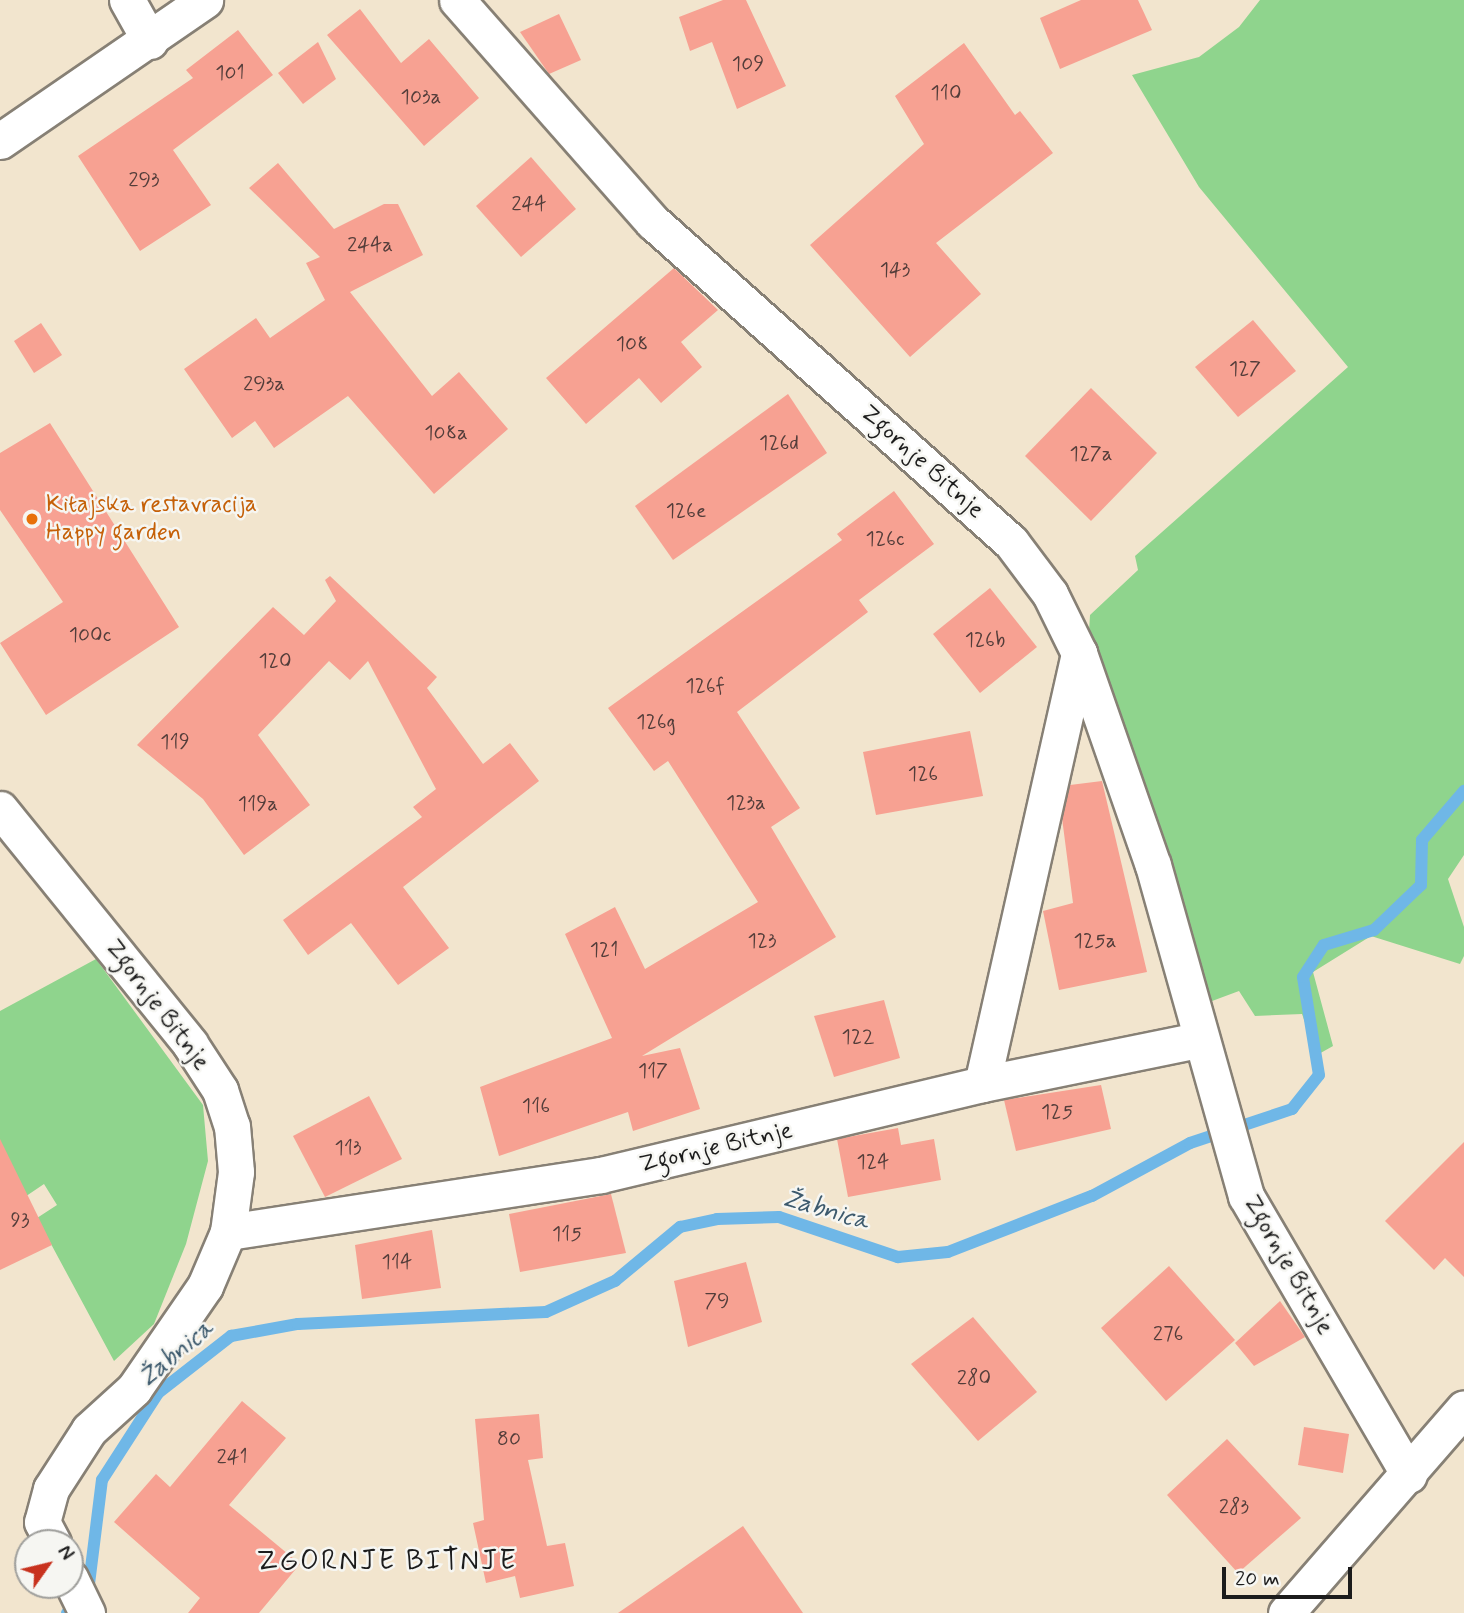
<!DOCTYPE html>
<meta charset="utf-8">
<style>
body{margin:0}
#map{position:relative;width:1464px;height:1613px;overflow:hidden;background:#f2e5ce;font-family:Mynerve,sans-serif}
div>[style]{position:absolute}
.green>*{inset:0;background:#8fd48d}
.stream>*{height:12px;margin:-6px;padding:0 6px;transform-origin:6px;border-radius:6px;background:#6fb7e7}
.building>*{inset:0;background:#f7a192}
.roads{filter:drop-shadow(2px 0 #878075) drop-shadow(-2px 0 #878075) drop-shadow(0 2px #878075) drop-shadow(0 -2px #878075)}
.minor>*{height:35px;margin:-17.5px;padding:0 17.5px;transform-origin:17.5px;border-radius:17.5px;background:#fff}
.dots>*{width:19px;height:19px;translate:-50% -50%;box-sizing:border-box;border:4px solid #f6f6f2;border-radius:50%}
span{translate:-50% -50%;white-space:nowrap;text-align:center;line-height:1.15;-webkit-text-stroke:5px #f6f6f2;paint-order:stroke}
.number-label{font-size:21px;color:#533d3a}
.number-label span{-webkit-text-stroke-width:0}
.street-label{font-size:24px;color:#1c1c1c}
.food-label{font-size:24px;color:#c56008}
.left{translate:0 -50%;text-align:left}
.water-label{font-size:26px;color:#3d5a6d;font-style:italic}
.quarter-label{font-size:28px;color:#1c1c1c;letter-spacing:2px}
.north{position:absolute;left:14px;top:1529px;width:70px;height:70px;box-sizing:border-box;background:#f6f6f2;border:2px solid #9f9f9c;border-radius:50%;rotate:56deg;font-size:19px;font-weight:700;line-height:28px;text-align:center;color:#1c1c1c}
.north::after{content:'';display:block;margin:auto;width:24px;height:32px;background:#c8321e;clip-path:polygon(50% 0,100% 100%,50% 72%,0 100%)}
.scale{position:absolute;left:1222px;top:1567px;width:130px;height:32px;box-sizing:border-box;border:4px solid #1c1c1c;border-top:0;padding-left:9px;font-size:21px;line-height:24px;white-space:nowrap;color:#1c1c1c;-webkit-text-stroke:5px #f6f6f2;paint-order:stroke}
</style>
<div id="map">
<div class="green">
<div style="clip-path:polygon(1260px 0,1464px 0,1464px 855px,1448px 879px,1464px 927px,1464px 956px,1460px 964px,1371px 936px,1313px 972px,1333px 1046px,1317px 1055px,1302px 1014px,1255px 1016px,1239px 991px,1204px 1004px,1089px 632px,1090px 615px,1138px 570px,1135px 556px,1348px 367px,1199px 187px,1132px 75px,1199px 57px,1239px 27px)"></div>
<div style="clip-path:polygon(96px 959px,203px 1105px,208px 1161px,186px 1244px,154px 1324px,114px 1361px,37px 1218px,57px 1205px,44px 1184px,10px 1207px,0 1195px,0 1011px)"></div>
</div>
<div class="stream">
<div style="left:67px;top:1613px;width:36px;rotate:-53deg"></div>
<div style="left:89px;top:1584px;width:105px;rotate:-82.9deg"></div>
<div style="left:102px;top:1480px;width:103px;rotate:-57.2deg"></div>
<div style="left:158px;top:1393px;width:93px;rotate:-38deg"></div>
<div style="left:231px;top:1336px;width:68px;rotate:-10.2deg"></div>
<div style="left:298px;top:1324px;width:248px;rotate:-2.8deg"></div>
<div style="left:546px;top:1312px;width:76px;rotate:-24.2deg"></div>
<div style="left:615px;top:1281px;width:85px;rotate:-39.7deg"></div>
<div style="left:680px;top:1227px;width:38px;rotate:-12deg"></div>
<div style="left:717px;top:1219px;width:62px;rotate:-1.8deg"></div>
<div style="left:779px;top:1217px;width:126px;rotate:18.6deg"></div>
<div style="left:898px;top:1257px;width:50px;rotate:-5.7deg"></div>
<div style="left:948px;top:1252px;width:155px;rotate:-21.3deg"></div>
<div style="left:1092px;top:1196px;width:111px;rotate:-28.4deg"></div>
<div style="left:1190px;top:1143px;width:108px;rotate:-18.4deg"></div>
<div style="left:1292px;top:1109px;width:43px;rotate:-51.5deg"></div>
<div style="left:1319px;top:1075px;width:99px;rotate:-99.3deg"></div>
<div style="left:1303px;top:977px;width:38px;rotate:-57deg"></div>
<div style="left:1324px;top:945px;width:52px;rotate:-16.7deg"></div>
<div style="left:1374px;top:930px;width:65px;rotate:-43.8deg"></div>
<div style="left:1421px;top:885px;width:45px;rotate:-88.7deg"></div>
<div style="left:1422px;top:840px;width:65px;rotate:-49.4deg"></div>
</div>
<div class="building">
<div style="clip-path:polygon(723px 0,746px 0,786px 86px,737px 109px,712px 42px,690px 51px,679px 17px)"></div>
<div style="clip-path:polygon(1081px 0,1138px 0,1152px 30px,1060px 69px,1040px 18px)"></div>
<div style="clip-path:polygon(360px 9px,401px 63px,429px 39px,479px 98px,424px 146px,327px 35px)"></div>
<div style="clip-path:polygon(559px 14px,581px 60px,549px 74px,520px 32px)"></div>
<div style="clip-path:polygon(238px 30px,273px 75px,173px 150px,211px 205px,140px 251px,78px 156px,193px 78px,186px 70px)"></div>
<div style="clip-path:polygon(318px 42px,336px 79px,303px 104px,278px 73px)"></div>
<div style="clip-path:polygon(964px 43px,1015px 115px,1020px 111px,1053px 153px,936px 243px,981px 294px,910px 357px,810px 245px,924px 144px,895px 96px)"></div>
<div style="clip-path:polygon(531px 157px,576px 209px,521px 257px,476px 206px)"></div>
<div style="clip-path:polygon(278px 163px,334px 229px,384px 204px,398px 204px,423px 255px,350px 292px,432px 396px,459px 372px,508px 429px,434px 494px,348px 396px,274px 448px,255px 421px,232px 438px,184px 369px,256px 318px,270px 338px,325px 300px,306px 263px,320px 257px,249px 188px)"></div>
<div style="clip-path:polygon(674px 268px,718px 310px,681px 342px,702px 367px,661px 403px,639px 378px,586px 424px,546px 378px)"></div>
<div style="clip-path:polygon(1253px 320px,1296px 371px,1238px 417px,1195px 367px)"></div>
<div style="clip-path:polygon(41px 323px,62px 355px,34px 373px,14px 341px)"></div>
<div style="clip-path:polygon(1091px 388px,1157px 453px,1091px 521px,1025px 456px)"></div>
<div style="clip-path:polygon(788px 394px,827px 453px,673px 560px,635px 506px)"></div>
<div style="clip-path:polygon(50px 423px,179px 627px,46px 715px,0 643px,63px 602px,0 510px,0 453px)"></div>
<div style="clip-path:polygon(894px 491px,934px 544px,859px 600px,868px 612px,737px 712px,800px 808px,771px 827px,836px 937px,642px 1056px,680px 1048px,700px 1109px,633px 1131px,628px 1112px,499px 1156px,480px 1087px,612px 1038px,565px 934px,615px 907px,645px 969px,758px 902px,668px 761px,654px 771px,608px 708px,842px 540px,837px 534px)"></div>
<div style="clip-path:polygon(330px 576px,437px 677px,427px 688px,483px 764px,510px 743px,539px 781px,403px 887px,449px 948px,398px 985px,351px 923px,308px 955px,283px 920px,422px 817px,413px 807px,436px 789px,368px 661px,350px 680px,329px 661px,258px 735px,310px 805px,244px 855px,203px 799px,137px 745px,273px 607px,304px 635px,336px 601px,325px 580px)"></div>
<div style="clip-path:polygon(990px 588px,1037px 647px,980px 693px,933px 634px)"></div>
<div style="clip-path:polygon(970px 731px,983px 796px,876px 815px,863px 752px)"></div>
<div style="clip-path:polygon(1102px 781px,1147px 972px,1059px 990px,1043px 911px,1073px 903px,1062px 818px,1070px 785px)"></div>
<div style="clip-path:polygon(884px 1000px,900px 1058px,834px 1077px,814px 1016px)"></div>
<div style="clip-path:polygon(1101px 1085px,1111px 1129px,1016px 1151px,1004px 1100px)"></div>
<div style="clip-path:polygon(369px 1096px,402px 1159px,325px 1197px,293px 1136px)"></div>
<div style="clip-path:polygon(898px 1128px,901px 1145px,934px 1139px,941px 1180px,848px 1197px,837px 1139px)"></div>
<div style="clip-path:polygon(0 1139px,52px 1245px,0 1270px)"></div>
<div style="clip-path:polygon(1464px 1142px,1464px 1277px,1445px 1258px,1434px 1270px,1385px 1221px)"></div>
<div style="clip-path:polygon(611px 1194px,626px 1253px,520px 1272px,509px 1214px)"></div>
<div style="clip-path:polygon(432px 1230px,441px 1288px,362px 1299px,355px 1245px)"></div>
<div style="clip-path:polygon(746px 1262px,762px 1322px,688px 1347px,674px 1281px)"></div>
<div style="clip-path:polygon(1169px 1266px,1235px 1340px,1166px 1401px,1101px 1328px)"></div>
<div style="clip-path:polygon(1280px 1301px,1305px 1337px,1254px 1366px,1235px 1343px)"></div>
<div style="clip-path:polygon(973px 1317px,1037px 1392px,978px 1441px,911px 1364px)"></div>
<div style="clip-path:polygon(242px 1401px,286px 1438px,229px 1505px,300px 1564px,259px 1613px,188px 1613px,200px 1598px,114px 1522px,156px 1474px,170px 1487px)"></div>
<div style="clip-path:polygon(539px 1414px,543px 1458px,528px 1460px,547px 1546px,565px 1543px,574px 1586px,520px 1598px,515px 1576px,486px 1583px,473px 1523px,484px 1520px,475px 1419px)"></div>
<div style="clip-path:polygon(1304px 1427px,1349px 1434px,1343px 1473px,1298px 1465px)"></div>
<div style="clip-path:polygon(1227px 1439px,1301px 1518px,1238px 1573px,1167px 1495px)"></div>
<div style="clip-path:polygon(743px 1526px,803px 1613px,618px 1613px)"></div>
</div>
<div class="roads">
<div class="minor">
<div style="left:127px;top:0;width:47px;rotate:60.7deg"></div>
<div style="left:457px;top:0;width:296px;rotate:48.6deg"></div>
<div style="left:653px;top:222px;width:480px;rotate:41.8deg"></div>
<div style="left:1011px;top:542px;width:65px;rotate:53.1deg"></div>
<div style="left:1050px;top:594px;width:66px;rotate:63.8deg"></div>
<div style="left:1079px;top:653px;width:225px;rotate:70.8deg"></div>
<div style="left:1153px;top:865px;width:344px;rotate:74.3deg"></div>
<div style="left:1246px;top:1196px;width:323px;rotate:59.7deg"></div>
<div style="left:0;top:141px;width:249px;rotate:-34.5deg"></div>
<div style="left:0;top:809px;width:302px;rotate:51deg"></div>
<div style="left:190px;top:1044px;width:55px;rotate:56.9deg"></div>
<div style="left:220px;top:1090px;width:38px;rotate:72deg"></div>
<div style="left:232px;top:1126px;width:46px;rotate:85deg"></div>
<div style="left:236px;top:1172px;width:61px;rotate:97.6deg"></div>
<div style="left:228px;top:1232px;width:59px;rotate:113.1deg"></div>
<div style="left:205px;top:1286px;width:125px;rotate:124.6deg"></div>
<div style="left:134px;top:1389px;width:61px;rotate:137.7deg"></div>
<div style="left:89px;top:1430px;width:70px;rotate:122.8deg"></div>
<div style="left:51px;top:1489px;width:34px;rotate:105deg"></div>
<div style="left:42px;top:1522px;width:24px;rotate:62deg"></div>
<div style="left:982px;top:1084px;width:442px;rotate:-77.3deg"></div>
<div style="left:228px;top:1232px;width:377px;rotate:-8.7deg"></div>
<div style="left:601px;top:1175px;width:392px;rotate:-13.4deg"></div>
<div style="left:982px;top:1084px;width:221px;rotate:-11.5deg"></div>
<div style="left:70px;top:1578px;width:39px;rotate:64deg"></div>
<div style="left:1286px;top:1613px;width:271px;rotate:-49deg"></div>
</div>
</div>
<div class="dots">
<div style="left:32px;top:519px;background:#e8710a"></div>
</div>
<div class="number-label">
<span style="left:748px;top:64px">109</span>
<span style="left:230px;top:73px">101</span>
<span style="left:946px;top:93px">110</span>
<span style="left:421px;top:97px">103a</span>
<span style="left:144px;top:180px">293</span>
<span style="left:529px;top:204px">244</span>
<span style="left:370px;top:245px">244a</span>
<span style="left:895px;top:270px">143</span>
<span style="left:632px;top:344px">108</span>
<span style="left:1245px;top:369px">127</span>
<span style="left:264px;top:384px">293a</span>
<span style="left:446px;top:433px">108a</span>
<span style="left:779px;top:443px">126d</span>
<span style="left:1091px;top:454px">127a</span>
<span style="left:686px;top:511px">126e</span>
<span style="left:885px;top:539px">126c</span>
<span style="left:90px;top:635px">100c</span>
<span style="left:985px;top:640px">126b</span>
<span style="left:275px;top:661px">120</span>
<span style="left:705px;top:686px">126f</span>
<span style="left:656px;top:722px">126g</span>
<span style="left:175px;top:742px">119</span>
<span style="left:923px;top:774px">126</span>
<span style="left:746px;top:803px">123a</span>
<span style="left:258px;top:804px">119a</span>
<span style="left:762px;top:941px">123</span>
<span style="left:1095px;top:941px">125a</span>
<span style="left:604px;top:950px">121</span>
<span style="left:858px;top:1037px">122</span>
<span style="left:653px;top:1071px">117</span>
<span style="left:536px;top:1106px">116</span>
<span style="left:1057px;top:1112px">125</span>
<span style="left:348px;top:1148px">113</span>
<span style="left:873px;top:1162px">124</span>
<span style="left:20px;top:1220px">93</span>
<span style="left:567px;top:1234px">115</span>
<span style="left:397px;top:1262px">114</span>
<span style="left:717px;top:1301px">79</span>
<span style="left:1168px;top:1334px">276</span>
<span style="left:974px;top:1378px">280</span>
<span style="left:509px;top:1439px">80</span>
<span style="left:232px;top:1457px">241</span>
<span style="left:1234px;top:1507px">283</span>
</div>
<div class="street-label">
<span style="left:922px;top:462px;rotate:42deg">Zgornje Bitnje</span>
<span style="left:157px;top:1005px;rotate:53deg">Zgornje Bitnje</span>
<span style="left:716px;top:1148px;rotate:-13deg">Zgornje Bitnje</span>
<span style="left:1288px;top:1265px;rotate:60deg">Zgornje Bitnje</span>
</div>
<div class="food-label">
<span class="left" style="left:46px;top:519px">Kitajska restavracija<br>Happy garden</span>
</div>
<div class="water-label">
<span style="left:826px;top:1211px;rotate:16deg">Žabnica</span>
<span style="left:177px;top:1354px;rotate:-40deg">Žabnica</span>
</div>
<div class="quarter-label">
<span style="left:387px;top:1562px">ZGORNJE BITNJE</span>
</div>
<div class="north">N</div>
<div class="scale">20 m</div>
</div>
